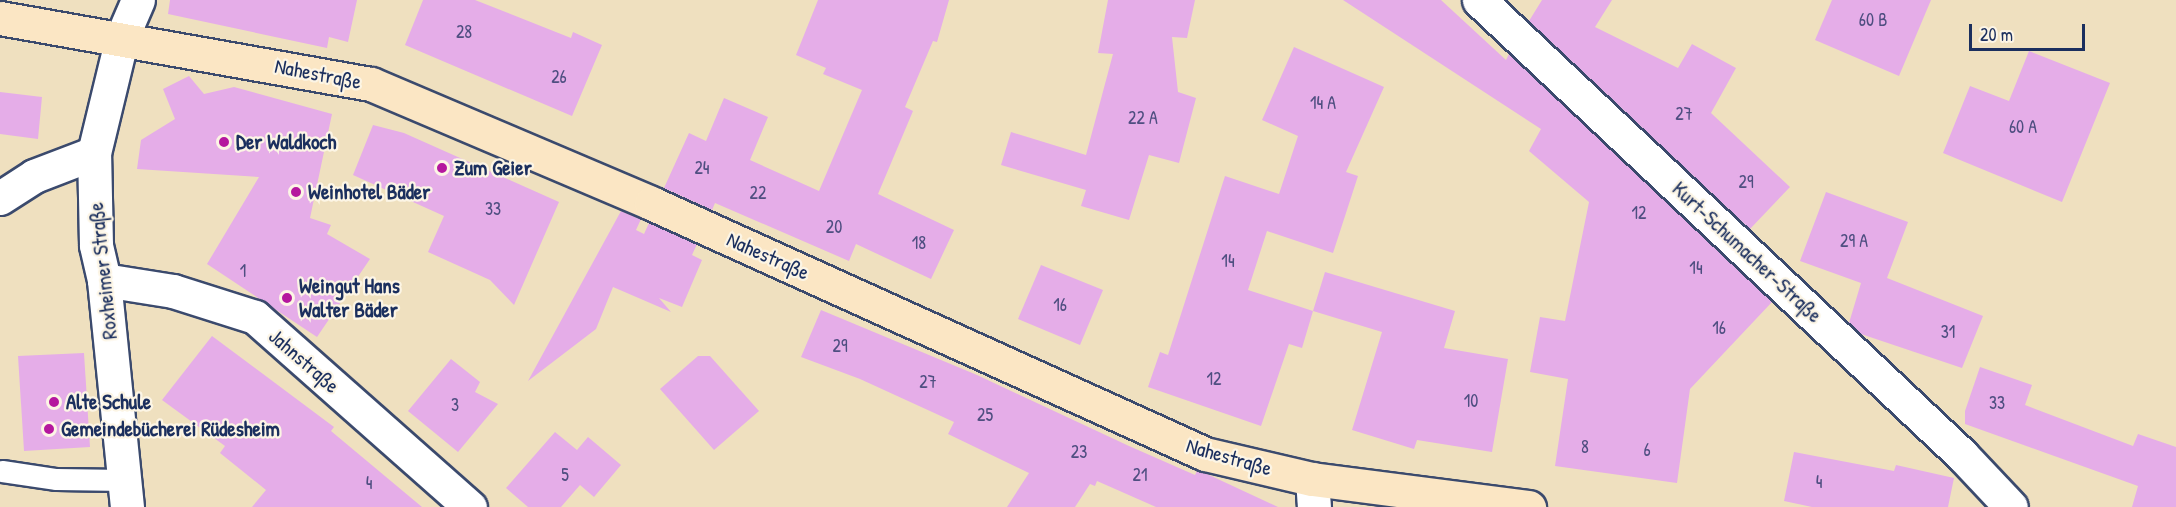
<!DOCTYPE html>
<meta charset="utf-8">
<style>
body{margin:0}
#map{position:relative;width:2176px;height:507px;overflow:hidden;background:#efe0bf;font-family:"Patrick Hand",sans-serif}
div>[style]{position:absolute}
.building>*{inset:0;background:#e5ade8}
.roads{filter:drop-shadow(2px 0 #3b4a6d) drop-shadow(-2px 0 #3b4a6d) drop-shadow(0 2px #3b4a6d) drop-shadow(0 -2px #3b4a6d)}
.lane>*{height:21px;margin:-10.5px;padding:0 10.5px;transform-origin:10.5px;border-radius:10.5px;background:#fff}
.street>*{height:33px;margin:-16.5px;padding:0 16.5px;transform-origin:16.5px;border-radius:16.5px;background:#fff}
.secondary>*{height:33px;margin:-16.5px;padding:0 16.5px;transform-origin:16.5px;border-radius:16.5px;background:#fbe6c4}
.dots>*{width:16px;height:16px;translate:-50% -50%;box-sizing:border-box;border:3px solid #fcf5e5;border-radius:50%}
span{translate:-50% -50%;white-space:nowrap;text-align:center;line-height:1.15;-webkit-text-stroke:4.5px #fcf5e5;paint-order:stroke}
.number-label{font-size:18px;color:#4e4e80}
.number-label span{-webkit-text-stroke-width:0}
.street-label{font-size:21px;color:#1b2f5e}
.poi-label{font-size:21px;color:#1b2f5e;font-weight:700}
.left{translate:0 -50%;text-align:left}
.scale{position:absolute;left:1969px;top:24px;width:116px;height:27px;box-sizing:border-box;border:3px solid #1b2f5e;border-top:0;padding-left:8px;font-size:18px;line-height:21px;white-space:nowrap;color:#1b2f5e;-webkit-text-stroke:4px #fcf5e5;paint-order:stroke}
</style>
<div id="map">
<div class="building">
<div style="clip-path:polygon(170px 0,357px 0,348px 42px,329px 37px,327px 48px,168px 14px)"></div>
<div style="clip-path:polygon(423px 0,475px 0,571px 38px,573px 32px,602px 45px,572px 116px,405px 45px)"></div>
<div style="clip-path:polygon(818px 0,949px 0,937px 42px,933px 41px,905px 107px,913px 111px,878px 194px,954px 230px,931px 279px,856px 244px,849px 261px,715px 203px,712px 210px,664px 188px,689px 133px,706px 141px,724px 98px,768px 117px,750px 160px,819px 191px,862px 90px,823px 74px,826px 68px,796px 55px)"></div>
<div style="clip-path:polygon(1108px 0,1195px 0,1187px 38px,1172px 37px,1178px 92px,1196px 98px,1179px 163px,1149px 155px,1129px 220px,1081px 206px,1086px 190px,1001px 165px,1011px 132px,1086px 155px,1113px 54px,1098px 53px)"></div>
<div style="clip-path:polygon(1343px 0,1441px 0,1506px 60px,1509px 54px,1772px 302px,1690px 389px,1677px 483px,1555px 466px,1568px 379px,1530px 372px,1540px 317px,1565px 321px,1589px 202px,1529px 151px,1541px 129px)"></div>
<div style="clip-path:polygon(1542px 0,1612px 0,1595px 27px,1678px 68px,1692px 44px,1736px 68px,1711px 113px,1790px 187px,1750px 229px,1529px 21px)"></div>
<div style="clip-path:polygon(1832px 0,1931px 0,1899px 76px,1815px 40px)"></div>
<div style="clip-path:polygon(1294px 47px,1384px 87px,1346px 172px,1358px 176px,1333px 253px,1267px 231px,1248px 290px,1313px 311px,1302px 348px,1289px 344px,1261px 426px,1148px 387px,1160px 352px,1168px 355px,1225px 176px,1279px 194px,1298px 136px,1262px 120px)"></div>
<div style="clip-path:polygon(2029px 51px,2110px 83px,2062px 202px,1943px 153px,1970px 86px,2009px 101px)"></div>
<div style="clip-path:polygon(189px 76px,204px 94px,234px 87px,332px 114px,310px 218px,331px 225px,327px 234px,370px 259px,317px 337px,207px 264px,259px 177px,137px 169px,141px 140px,175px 119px,163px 89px)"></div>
<div style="clip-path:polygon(0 92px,42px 97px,38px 139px,0 134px)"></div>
<div style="clip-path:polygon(373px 125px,404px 133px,559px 202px,514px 305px,490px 280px,428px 252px,444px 216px,353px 175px)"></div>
<div style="clip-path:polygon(1826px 192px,1908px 222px,1887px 278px,1983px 316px,1962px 368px,1861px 334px,1849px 323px,1861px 283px,1800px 261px)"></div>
<div style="clip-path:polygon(621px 211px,641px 219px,636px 230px,644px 234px,649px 223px,697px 244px,692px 255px,702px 260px,682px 307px,659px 298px,671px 312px,613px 287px,596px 329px,528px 381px)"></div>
<div style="clip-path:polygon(1041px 265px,1103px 290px,1080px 345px,1018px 319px)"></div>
<div style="clip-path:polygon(1325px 272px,1455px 311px,1444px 348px,1508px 359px,1492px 452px,1417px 440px,1414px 449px,1352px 430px,1382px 332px,1313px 311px)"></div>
<div style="clip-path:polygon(821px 310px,977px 375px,1129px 446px,1195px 475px,1197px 471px,1207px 474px,1278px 507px,1156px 507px,1097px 481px,1095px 486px,1090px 484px,1075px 507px,1007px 507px,1029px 473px,948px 434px,954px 422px,860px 379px,801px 357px)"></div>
<div style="clip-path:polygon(212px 336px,334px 427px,331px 431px,422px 507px,252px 507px,266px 490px,220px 453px,225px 446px,162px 400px)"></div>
<div style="clip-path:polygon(84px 353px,90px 447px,24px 451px,18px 356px)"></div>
<div style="clip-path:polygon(698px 356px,710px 356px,759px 411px,714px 450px,660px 389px)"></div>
<div style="clip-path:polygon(451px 359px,480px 382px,475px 392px,498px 404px,458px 452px,408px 411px)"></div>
<div style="clip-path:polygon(1980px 367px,2032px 385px,2025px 405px,2133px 446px,2138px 434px,2176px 447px,2176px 507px,2132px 507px,2138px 486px,1965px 424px,1965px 411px)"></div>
<div style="clip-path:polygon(555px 432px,577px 450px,588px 437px,621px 465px,594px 497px,580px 485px,561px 507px,528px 507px,506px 488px)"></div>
<div style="clip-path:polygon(1794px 452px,1894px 471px,1896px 465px,1954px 478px,1948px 507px,1812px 507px,1784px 501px)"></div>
</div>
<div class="roads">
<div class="lane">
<div style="left:2px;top:471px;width:55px;rotate:8.4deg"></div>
<div style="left:56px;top:479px;width:69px;rotate:0.8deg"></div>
</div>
<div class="street">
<div style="left:1479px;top:0;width:664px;rotate:43.29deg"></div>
<div style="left:1962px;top:455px;width:71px;rotate:46.7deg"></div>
<div style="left:0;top:198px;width:40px;rotate:-32.9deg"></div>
<div style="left:34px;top:176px;width:64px;rotate:-21deg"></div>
<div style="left:104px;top:280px;width:70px;rotate:9.1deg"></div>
<div style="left:173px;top:291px;width:86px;rotate:17.6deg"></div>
<div style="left:255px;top:317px;width:287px;rotate:41.5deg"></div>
<div style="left:1312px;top:479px;width:28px;rotate:86deg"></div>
<div style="left:127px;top:507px;width:228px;rotate:-95.8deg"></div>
<div style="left:104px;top:280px;width:36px;rotate:-103deg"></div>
<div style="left:96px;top:245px;width:92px;rotate:-91.2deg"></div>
<div style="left:94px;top:153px;width:119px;rotate:-76.4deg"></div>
<div style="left:122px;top:37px;width:40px;rotate:-66.6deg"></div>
</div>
<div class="secondary">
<div style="left:0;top:18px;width:377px;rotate:10.1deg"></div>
<div style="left:371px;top:84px;width:304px;rotate:23deg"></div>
<div style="left:651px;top:203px;width:608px;rotate:24.37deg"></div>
<div style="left:1205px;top:454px;width:110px;rotate:13.2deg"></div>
<div style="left:1312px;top:479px;width:219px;rotate:7.4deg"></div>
</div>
</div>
<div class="dots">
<div style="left:224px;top:142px;background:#b5179e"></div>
<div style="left:442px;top:168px;background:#b5179e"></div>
<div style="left:296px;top:192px;background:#b5179e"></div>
<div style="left:287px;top:298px;background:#b5179e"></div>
<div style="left:54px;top:402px;background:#b5179e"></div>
<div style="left:49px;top:429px;background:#b5179e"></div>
</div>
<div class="number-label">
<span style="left:1873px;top:20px">60 B</span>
<span style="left:464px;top:32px">28</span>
<span style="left:559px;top:77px">26</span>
<span style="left:1323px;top:103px">14 A</span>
<span style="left:1684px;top:114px">27</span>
<span style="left:1143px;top:118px">22 A</span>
<span style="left:2023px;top:127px">60 A</span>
<span style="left:702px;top:168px">24</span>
<span style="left:1746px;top:182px">29</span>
<span style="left:758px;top:193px">22</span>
<span style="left:493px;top:209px">33</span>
<span style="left:1639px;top:213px">12</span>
<span style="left:834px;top:227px">20</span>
<span style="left:1854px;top:241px">29 A</span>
<span style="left:919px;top:243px">18</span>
<span style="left:1228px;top:261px">14</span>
<span style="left:1696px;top:268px">14</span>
<span style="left:243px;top:271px">1</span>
<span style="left:1060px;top:305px">16</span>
<span style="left:1719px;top:328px">16</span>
<span style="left:1948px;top:332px">31</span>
<span style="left:840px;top:346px">29</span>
<span style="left:1214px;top:379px">12</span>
<span style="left:928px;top:382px">27</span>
<span style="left:1471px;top:401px">10</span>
<span style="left:1997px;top:403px">33</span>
<span style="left:455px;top:405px">3</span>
<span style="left:985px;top:415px">25</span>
<span style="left:1585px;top:447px">8</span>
<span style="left:1647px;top:450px">6</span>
<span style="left:1079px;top:452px">23</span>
<span style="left:565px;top:475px">5</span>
<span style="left:1140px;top:475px">21</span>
<span style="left:1819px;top:482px">4</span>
<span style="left:369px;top:483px">4</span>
</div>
<div class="street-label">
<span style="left:318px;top:74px;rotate:11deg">Nahestraße</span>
<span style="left:1747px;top:252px;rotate:43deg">Kurt-Schumacher-Straße</span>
<span style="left:768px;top:256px;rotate:24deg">Nahestraße</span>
<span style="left:103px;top:271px;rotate:-96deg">Roxheimer Straße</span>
<span style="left:304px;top:361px;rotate:41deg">Jahnstraße</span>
<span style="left:1229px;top:457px;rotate:16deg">Nahestraße</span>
</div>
<div class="poi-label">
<span class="left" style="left:236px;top:142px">Der Waldkoch</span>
<span class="left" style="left:454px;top:168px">Zum Geier</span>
<span class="left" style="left:308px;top:192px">Weinhotel Bäder</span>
<span class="left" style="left:299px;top:298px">Weingut Hans<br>Walter Bäder</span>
<span class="left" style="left:66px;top:402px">Alte Schule</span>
<span class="left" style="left:61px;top:429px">Gemeindebücherei Rüdesheim</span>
</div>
<div class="scale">20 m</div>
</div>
